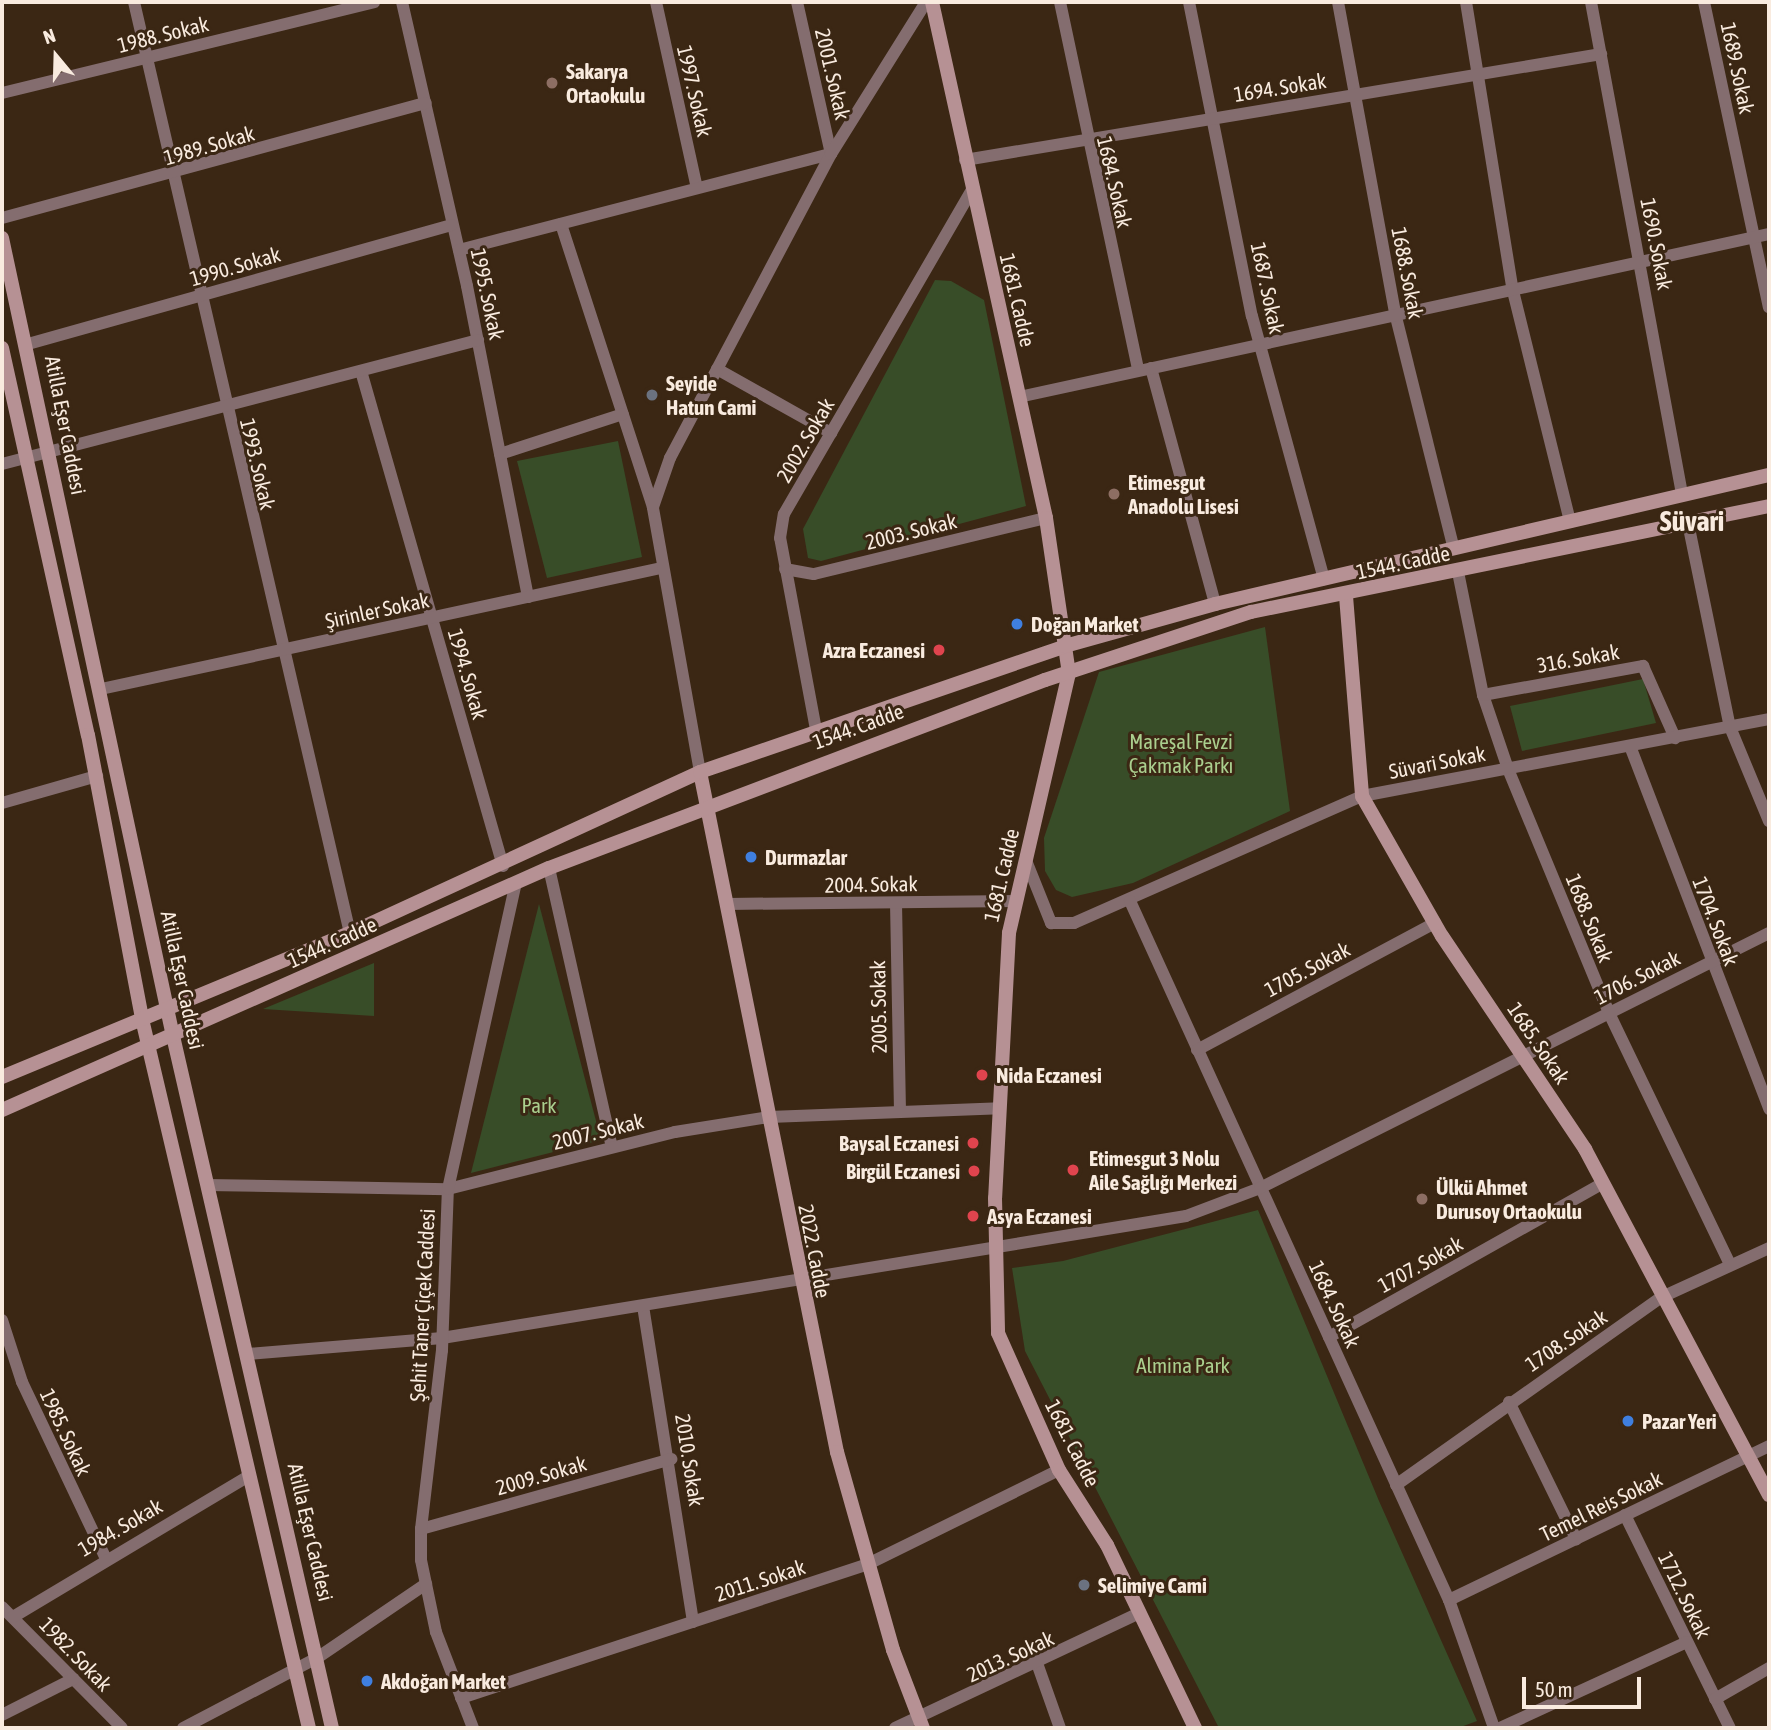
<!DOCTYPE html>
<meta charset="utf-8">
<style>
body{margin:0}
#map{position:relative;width:1771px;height:1730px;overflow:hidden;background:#3b2714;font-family:"Asap Condensed",sans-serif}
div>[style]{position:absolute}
.green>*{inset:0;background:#384d28}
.street>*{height:12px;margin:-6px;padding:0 6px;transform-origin:6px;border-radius:6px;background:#846d6f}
.secondary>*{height:14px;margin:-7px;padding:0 7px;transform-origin:7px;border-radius:7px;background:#b69194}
.dots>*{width:19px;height:19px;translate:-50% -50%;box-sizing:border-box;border:4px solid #3b2714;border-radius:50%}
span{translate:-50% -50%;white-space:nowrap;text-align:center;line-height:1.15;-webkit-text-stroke:6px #3b2714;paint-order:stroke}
.street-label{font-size:21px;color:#f9ebdf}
.poi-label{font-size:21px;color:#f9ebdf;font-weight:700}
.left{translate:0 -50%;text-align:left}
.right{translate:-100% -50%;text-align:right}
.park-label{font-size:21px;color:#aacf8e}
.district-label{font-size:28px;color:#f9ebdf;font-weight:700}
.frame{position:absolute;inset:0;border:4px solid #f9ebdf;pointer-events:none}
.north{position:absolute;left:21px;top:21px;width:70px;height:70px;-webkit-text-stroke:5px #3b2714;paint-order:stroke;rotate:341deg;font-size:19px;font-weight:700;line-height:28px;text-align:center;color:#f9ebdf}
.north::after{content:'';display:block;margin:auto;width:24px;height:32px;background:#f9ebdf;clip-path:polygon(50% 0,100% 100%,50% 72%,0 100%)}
.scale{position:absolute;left:1522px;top:1677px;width:119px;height:32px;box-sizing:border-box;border:4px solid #f9ebdf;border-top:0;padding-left:9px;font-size:21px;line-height:24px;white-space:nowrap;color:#f9ebdf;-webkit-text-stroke:5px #3b2714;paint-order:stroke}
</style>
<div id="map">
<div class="green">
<div style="clip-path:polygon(935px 280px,951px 281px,984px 300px,1026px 506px,821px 561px,808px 558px,803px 529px)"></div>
<div style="clip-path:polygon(618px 441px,642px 557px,547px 578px,517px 461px)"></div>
<div style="clip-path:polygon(1265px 627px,1290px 811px,1133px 883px,1072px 897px,1056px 890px,1045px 871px,1044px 838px,1099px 672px)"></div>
<div style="clip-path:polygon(1643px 679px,1656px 723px,1522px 751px,1510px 706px)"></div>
<div style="clip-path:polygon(539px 904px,601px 1140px,471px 1173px)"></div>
<div style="clip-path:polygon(374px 963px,374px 1016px,263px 1009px)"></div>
<div style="clip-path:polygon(1258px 1210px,1379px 1501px,1477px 1721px,1458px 1728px,1219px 1728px,1025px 1351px,1012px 1268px,1063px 1261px)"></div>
</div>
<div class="street">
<div style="left:134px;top:2px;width:956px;rotate:76.94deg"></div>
<div style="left:402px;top:2px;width:291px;rotate:77.1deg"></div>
<div style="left:467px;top:286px;width:317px;rotate:78.9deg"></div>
<div style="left:656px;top:2px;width:190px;rotate:77.6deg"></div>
<div style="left:1060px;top:2px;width:375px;rotate:78deg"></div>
<div style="left:1189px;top:2px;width:320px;rotate:78.7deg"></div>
<div style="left:1252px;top:316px;width:273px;rotate:74.7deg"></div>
<div style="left:1338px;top:2px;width:320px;rotate:79.6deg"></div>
<div style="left:1396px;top:317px;width:239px;rotate:76deg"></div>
<div style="left:1466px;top:2px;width:293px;rotate:80.8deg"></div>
<div style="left:1513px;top:291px;width:238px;rotate:76.1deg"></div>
<div style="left:1591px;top:2px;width:500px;rotate:79.52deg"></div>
<div style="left:1704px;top:2px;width:312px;rotate:78deg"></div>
<div style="left:2px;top:93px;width:383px;rotate:-13.7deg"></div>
<div style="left:965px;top:160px;width:645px;rotate:-9.46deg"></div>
<div style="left:2px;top:218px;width:439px;rotate:-15.2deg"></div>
<div style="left:561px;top:224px;width:298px;rotate:72deg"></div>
<div style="left:459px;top:250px;width:384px;rotate:-14.5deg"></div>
<div style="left:831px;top:154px;width:156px;rotate:-102.6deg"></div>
<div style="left:28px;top:344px;width:440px;rotate:-15.7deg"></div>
<div style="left:1151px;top:368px;width:245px;rotate:74.8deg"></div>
<div style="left:717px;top:369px;width:131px;rotate:29.3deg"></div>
<div style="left:361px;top:371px;width:515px;rotate:73.99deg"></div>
<div style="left:1019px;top:397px;width:768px;rotate:-12.26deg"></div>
<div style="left:500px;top:454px;width:129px;rotate:-18deg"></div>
<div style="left:2px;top:464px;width:492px;rotate:-14.6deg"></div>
<div style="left:1688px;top:523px;width:208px;rotate:78.4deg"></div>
<div style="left:1730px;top:727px;width:102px;rotate:67.5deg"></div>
<div style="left:785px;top:569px;width:29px;rotate:10deg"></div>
<div style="left:814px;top:574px;width:239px;rotate:-13.6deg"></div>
<div style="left:1458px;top:572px;width:126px;rotate:78.5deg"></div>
<div style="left:1483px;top:695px;width:78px;rotate:71.3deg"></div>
<div style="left:1508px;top:769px;width:264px;rotate:67.5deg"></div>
<div style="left:1609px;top:1013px;width:276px;rotate:64.3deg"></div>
<div style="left:101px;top:689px;width:573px;rotate:-12.19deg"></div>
<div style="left:1483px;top:695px;width:163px;rotate:-10.3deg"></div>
<div style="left:1643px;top:666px;width:79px;rotate:66deg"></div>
<div style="left:817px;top:735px;width:200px;rotate:-100.6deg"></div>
<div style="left:780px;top:538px;width:24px;rotate:-81deg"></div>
<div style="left:784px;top:514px;width:373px;rotate:-59.9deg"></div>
<div style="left:1630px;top:746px;width:389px;rotate:69deg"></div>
<div style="left:700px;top:772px;width:269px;rotate:-100.1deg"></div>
<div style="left:653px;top:507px;width:52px;rotate:-70.9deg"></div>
<div style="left:670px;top:458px;width:344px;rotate:-62.1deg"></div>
<div style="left:831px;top:154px;width:179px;rotate:-58deg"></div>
<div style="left:2px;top:803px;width:99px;rotate:-15.9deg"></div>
<div style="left:1027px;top:863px;width:65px;rotate:68.2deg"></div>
<div style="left:1051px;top:923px;width:23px"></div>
<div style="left:1074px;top:923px;width:315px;rotate:-23.8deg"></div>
<div style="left:1362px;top:796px;width:414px;rotate:-10.7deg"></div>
<div style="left:549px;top:868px;width:286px;rotate:77.3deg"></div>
<div style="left:1130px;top:901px;width:768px;rotate:65.47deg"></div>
<div style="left:1449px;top:1600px;width:136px;rotate:70.6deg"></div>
<div style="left:896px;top:903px;width:207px;rotate:88.9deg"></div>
<div style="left:727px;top:904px;width:288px;rotate:-0.6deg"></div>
<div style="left:1197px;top:1050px;width:270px;rotate:-28.1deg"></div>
<div style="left:207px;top:1185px;width:241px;rotate:1deg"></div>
<div style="left:448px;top:1189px;width:234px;rotate:-14.1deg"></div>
<div style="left:675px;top:1132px;width:95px;rotate:-9.1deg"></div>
<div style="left:769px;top:1117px;width:231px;rotate:-2.2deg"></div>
<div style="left:643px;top:1306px;width:320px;rotate:81deg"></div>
<div style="left:2px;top:1320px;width:65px;rotate:72.1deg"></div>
<div style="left:22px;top:1382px;width:194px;rotate:64.6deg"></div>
<div style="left:1329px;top:1337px;width:314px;rotate:-29.3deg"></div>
<div style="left:248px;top:1354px;width:195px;rotate:-4.7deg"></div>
<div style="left:442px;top:1338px;width:754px;rotate:-9.31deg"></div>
<div style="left:1186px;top:1216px;width:79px;rotate:-20.7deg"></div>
<div style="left:1260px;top:1188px;width:569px;rotate:-26.61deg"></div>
<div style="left:1509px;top:1402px;width:153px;rotate:63.9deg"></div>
<div style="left:1396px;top:1485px;width:326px;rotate:-35.3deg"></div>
<div style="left:1662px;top:1297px;width:118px;rotate:-24.6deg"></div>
<div style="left:1625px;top:1515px;width:237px;rotate:63.8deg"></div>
<div style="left:421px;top:1529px;width:260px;rotate:-15.6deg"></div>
<div style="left:1449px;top:1600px;width:355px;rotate:-25.7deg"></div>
<div style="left:2px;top:1607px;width:170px;rotate:45.2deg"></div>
<div style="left:13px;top:1617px;width:275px;rotate:-30.9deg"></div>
<div style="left:1038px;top:1666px;width:66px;rotate:70.5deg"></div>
<div style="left:461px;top:1698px;width:428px;rotate:-18.2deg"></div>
<div style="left:868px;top:1564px;width:213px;rotate:-26.2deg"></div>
<div style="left:1715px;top:1699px;width:62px;rotate:-29.9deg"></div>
<div style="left:2px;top:1715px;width:80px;rotate:-26.9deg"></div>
<div style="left:183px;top:1728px;width:151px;rotate:-27.6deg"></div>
<div style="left:317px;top:1658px;width:132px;rotate:-34.2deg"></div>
<div style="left:473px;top:1728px;width:103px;rotate:-111.1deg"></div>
<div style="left:436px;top:1632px;width:74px;rotate:-101.8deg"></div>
<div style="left:421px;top:1560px;width:31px;rotate:-90deg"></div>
<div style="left:421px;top:1529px;width:180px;rotate:-83.3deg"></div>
<div style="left:442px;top:1350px;width:161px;rotate:-87.9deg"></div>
<div style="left:448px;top:1189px;width:314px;rotate:-77.5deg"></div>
<div style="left:895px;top:1728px;width:270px;rotate:-25.2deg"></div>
<div style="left:1500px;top:1728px;width:206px;rotate:-24.7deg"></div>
</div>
<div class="secondary">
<div style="left:932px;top:2px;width:528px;rotate:77.54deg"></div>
<div style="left:1046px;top:518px;width:157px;rotate:81.6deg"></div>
<div style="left:1069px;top:673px;width:267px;rotate:103deg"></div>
<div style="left:1009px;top:933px;width:265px;rotate:93deg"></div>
<div style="left:995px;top:1198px;width:135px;rotate:88.7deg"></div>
<div style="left:998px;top:1333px;width:150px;rotate:66deg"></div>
<div style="left:1059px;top:1470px;width:89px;rotate:57.4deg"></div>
<div style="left:1107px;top:1545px;width:203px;rotate:64.3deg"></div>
<div style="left:2px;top:238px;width:816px;rotate:77.91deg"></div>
<div style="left:173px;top:1036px;width:710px;rotate:77.06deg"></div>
<div style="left:2px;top:348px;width:396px;rotate:77.5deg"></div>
<div style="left:88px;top:735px;width:289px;rotate:79.2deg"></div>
<div style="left:142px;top:1019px;width:728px;rotate:76.75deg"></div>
<div style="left:1346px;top:596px;width:201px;rotate:85.4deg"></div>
<div style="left:1362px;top:796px;width:161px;rotate:60.3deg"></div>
<div style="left:1442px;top:936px;width:257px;rotate:56.1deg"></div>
<div style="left:1585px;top:1149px;width:392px;rotate:62deg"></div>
<div style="left:700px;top:772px;width:694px;rotate:78.61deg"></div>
<div style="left:837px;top:1452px;width:206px;rotate:74.2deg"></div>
<div style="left:893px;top:1650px;width:84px;rotate:69deg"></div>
<div style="left:2px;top:1077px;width:377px;rotate:-22.5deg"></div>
<div style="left:350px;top:933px;width:385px;rotate:-24.7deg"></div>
<div style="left:700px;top:772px;width:386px;rotate:-19deg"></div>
<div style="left:1065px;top:646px;width:156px;rotate:-15.6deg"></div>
<div style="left:1215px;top:604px;width:569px;rotate:-13.11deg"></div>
<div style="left:2px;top:1110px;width:598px;rotate:-23.87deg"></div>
<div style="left:549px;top:868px;width:530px;rotate:-20.76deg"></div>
<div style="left:1045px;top:680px;width:217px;rotate:-18.3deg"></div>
<div style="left:1251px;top:612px;width:529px;rotate:-11.56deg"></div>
</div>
<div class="dots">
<div style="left:552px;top:83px;background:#8d6e63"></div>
<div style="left:652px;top:395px;background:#6b7280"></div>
<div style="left:1114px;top:494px;background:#8d6e63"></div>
<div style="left:1017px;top:624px;background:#3f7fe0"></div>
<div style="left:939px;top:650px;background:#e0444e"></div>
<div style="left:751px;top:857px;background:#3f7fe0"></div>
<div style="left:982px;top:1075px;background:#e0444e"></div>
<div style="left:973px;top:1143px;background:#e0444e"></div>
<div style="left:1073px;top:1170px;background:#e0444e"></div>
<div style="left:974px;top:1171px;background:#e0444e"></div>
<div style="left:1422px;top:1199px;background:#8d6e63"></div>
<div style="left:973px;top:1216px;background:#e0444e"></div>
<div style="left:1628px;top:1421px;background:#3f7fe0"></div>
<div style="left:1084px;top:1585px;background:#6b7280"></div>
<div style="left:367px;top:1681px;background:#3f7fe0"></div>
</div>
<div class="street-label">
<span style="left:163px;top:34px;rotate:-14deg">1988. Sokak</span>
<span style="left:1738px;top:68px;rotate:78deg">1689. Sokak</span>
<span style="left:833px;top:74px;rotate:77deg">2001. Sokak</span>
<span style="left:1280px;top:87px;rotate:-9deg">1694. Sokak</span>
<span style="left:695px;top:91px;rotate:77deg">1997. Sokak</span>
<span style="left:209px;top:145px;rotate:-16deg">1989. Sokak</span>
<span style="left:1115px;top:182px;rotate:77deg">1684. Sokak</span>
<span style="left:1657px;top:244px;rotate:79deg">1690. Sokak</span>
<span style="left:235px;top:266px;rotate:-16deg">1990. Sokak</span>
<span style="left:1408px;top:273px;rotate:79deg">1688. Sokak</span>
<span style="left:1268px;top:288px;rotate:78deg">1687. Sokak</span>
<span style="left:488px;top:294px;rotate:78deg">1995. Sokak</span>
<span style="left:1018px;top:300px;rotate:77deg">1681. Cadde</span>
<span style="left:66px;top:425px;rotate:79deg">Atilla Eşer Caddesi</span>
<span style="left:805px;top:440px;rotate:-60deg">2002. Sokak</span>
<span style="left:258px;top:464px;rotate:77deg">1993. Sokak</span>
<span style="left:911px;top:531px;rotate:-14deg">2003. Sokak</span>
<span style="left:1403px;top:562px;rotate:-12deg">1544. Cadde</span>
<span style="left:377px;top:610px;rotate:-12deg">Şirinler Sokak</span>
<span style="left:1578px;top:658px;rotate:-10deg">316. Sokak</span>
<span style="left:468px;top:674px;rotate:74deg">1994. Sokak</span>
<span style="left:858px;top:726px;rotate:-20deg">1544. Cadde</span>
<span style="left:1437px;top:762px;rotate:-11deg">Süvari Sokak</span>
<span style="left:1001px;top:875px;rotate:-77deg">1681. Cadde</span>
<span style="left:871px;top:884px;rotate:-1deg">2004. Sokak</span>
<span style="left:1590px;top:918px;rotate:68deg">1688. Sokak</span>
<span style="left:1716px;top:921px;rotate:69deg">1704. Sokak</span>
<span style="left:332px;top:942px;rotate:-24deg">1544. Cadde</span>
<span style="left:1307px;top:969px;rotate:-28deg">1705. Sokak</span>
<span style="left:1637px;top:977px;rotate:-27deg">1706. Sokak</span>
<span style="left:183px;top:980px;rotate:78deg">Atilla Eşer Caddesi</span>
<span style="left:878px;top:1007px;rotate:-91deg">2005. Sokak</span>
<span style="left:1539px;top:1043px;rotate:56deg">1685. Sokak</span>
<span style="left:598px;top:1131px;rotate:-14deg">2007. Sokak</span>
<span style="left:815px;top:1251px;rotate:79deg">2022. Cadde</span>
<span style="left:1420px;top:1264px;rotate:-29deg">1707. Sokak</span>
<span style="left:1335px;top:1304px;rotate:65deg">1684. Sokak</span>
<span style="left:422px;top:1305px;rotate:-87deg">Şehit Taner Çiçek Caddesi</span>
<span style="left:1566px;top:1340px;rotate:-34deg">1708. Sokak</span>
<span style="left:66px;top:1432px;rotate:65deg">1985. Sokak</span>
<span style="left:1073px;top:1443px;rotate:63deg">1681. Cadde</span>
<span style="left:690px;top:1460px;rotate:81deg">2010. Sokak</span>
<span style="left:541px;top:1475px;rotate:-16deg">2009. Sokak</span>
<span style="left:1601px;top:1506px;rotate:-26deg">Temel Reis Sokak</span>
<span style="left:120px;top:1527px;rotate:-30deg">1984. Sokak</span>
<span style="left:311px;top:1532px;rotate:77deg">Atilla Eşer Caddesi</span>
<span style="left:760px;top:1580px;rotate:-18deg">2011. Sokak</span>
<span style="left:1685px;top:1595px;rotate:64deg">1712. Sokak</span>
<span style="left:76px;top:1654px;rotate:46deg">1982. Sokak</span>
<span style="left:1010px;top:1656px;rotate:-25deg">2013. Sokak</span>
</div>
<div class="poi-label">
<span class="left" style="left:566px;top:83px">Sakarya<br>Ortaokulu</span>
<span class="left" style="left:666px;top:395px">Seyide<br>Hatun Cami</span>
<span class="left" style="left:1128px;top:494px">Etimesgut<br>Anadolu Lisesi</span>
<span class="left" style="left:1031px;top:624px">Doğan Market</span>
<span class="right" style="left:925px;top:650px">Azra Eczanesi</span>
<span class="left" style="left:765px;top:857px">Durmazlar</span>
<span class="left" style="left:996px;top:1075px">Nida Eczanesi</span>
<span class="right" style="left:959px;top:1143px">Baysal Eczanesi</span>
<span class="left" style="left:1089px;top:1170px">Etimesgut 3 Nolu<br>Aile Sağlığı Merkezi</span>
<span class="right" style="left:960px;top:1171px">Birgül Eczanesi</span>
<span class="left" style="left:1436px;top:1199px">Ülkü Ahmet<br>Durusoy Ortaokulu</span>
<span class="left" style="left:987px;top:1216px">Asya Eczanesi</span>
<span class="left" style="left:1642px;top:1421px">Pazar Yeri</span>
<span class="left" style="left:1098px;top:1585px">Selimiye Cami</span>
<span class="left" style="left:381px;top:1681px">Akdoğan Market</span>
</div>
<div class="park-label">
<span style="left:1181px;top:753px">Mareşal Fevzi<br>Çakmak Parkı</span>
<span style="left:539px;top:1105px">Park</span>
<span style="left:1183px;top:1365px">Almina Park</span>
</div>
<div class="district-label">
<span style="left:1692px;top:521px">Süvari</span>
</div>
<div class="frame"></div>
<div class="north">N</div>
<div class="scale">50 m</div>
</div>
